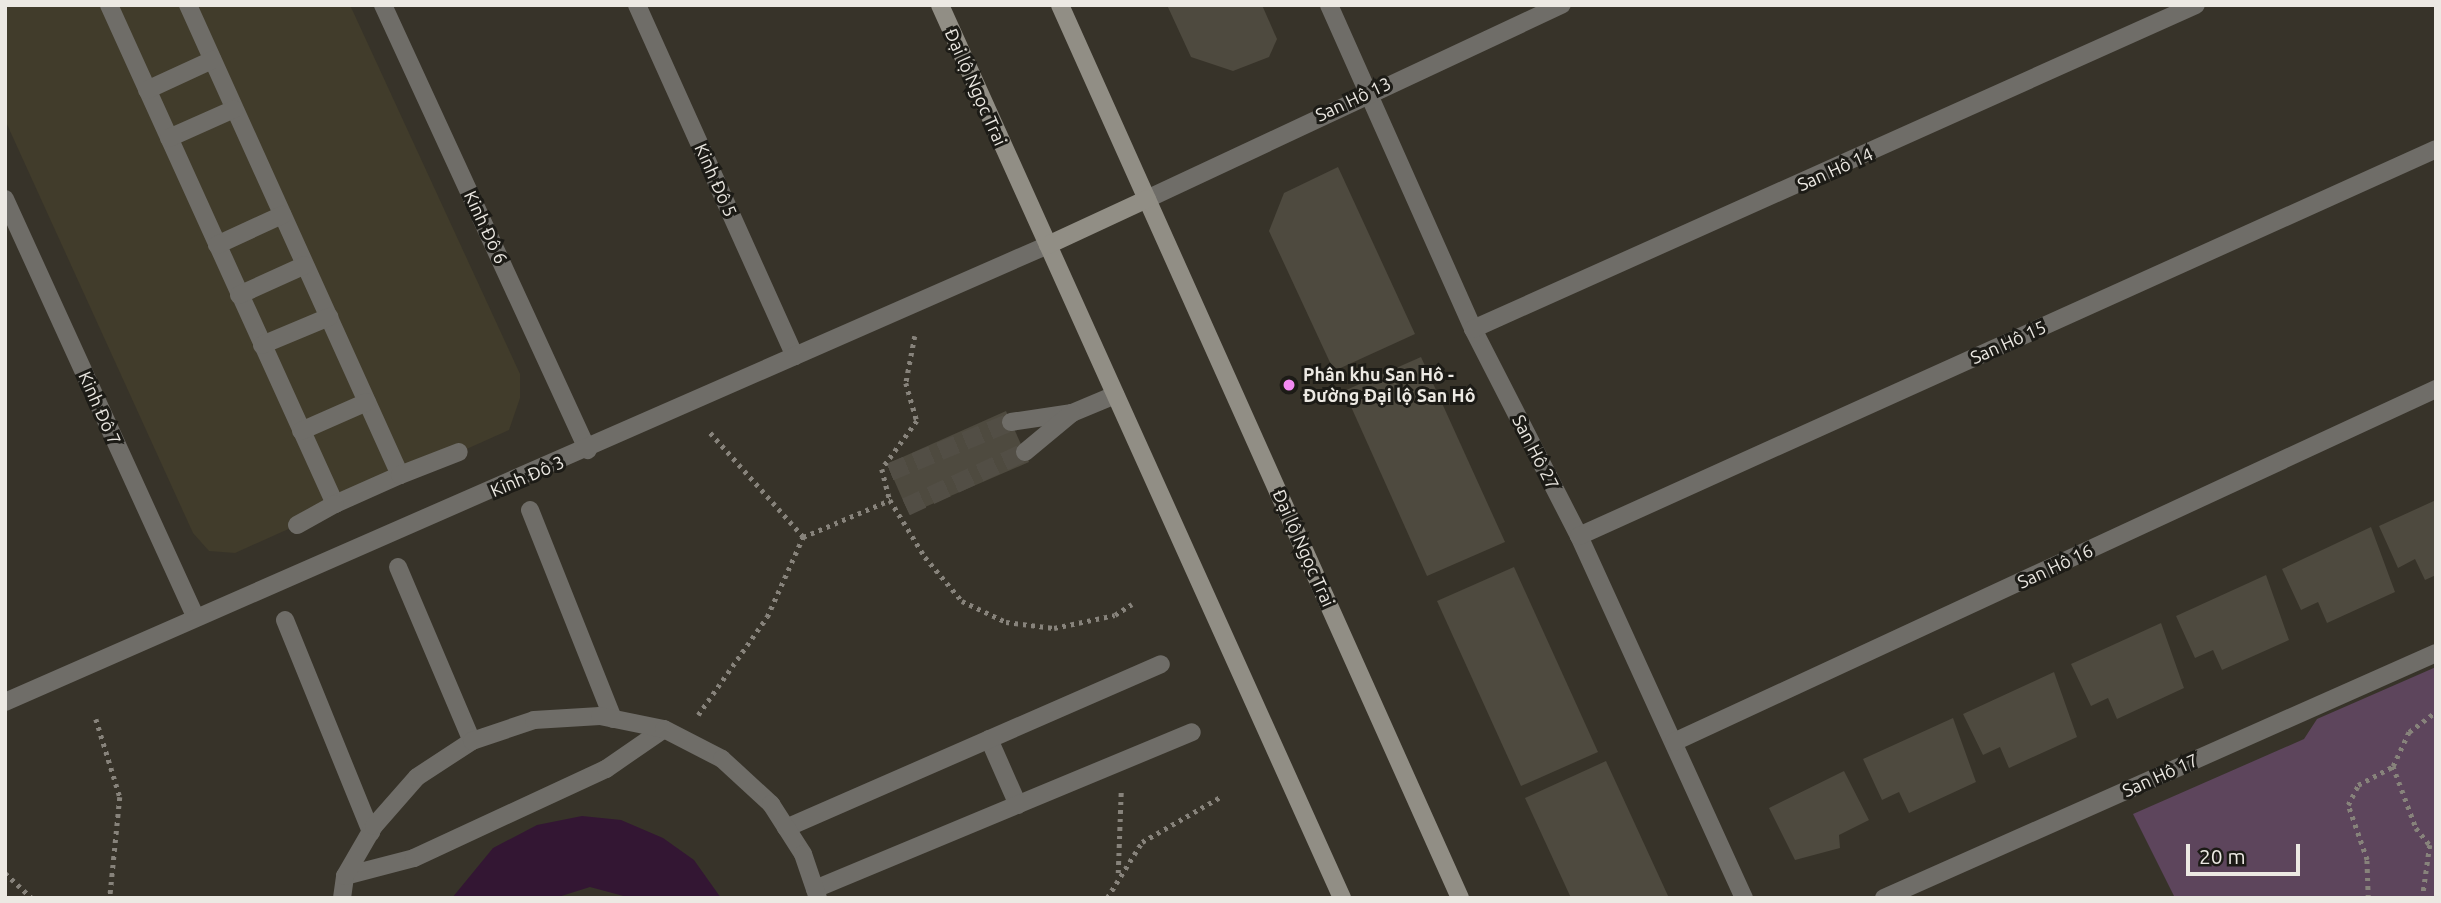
<!DOCTYPE html>
<meta charset="utf-8">
<style>
body{margin:0}
#map{position:relative;width:2441px;height:903px;overflow:hidden;background:#373329;font-family:Ubuntu,sans-serif}
div>[style]{position:absolute}
.built>*{inset:0;background:#413c2b}
.green>*{inset:0;background:#5d455c}
.water>*{inset:0;background:#331633}
.building>*{inset:0;background:#4e4a3f}
.street-tunnel>*{height:18px;margin-top:-9px;transform-origin:0;background:repeating-linear-gradient(90deg,#524e45 0 18px,transparent 0 27px)}
.path>*{height:4.5px;margin-top:-2.25px;transform-origin:0;background:repeating-linear-gradient(90deg,#87837b 0 3.5px,transparent 0 8.5px)}
.street>*{height:18px;margin:-9px;padding:0 9px;transform-origin:9px;border-radius:9px;background:#6f6d68}
.secondary>*{height:18px;margin:-9px;padding:0 9px;transform-origin:9px;border-radius:9px;background:#918e85}
.dots>*{width:19px;height:19px;translate:-50% -50%;box-sizing:border-box;border:4px solid #1c1b16;border-radius:50%}
span{translate:-50% -50%;white-space:nowrap;text-align:center;line-height:1.15;-webkit-text-stroke:6px #1c1b16;paint-order:stroke}
.street-label{font-size:18px;color:#ece9e3}
.poi-label{font-size:18px;color:#ece9e3;font-weight:700}
.left{translate:0 -50%;text-align:left}
.frame{position:absolute;inset:0;border:7px solid #ece9e3;pointer-events:none}
.scale{position:absolute;left:2186px;top:844px;width:114px;height:32px;box-sizing:border-box;border:4px solid #ece9e3;border-top:0;padding-left:9px;font-size:21px;line-height:24px;white-space:nowrap;color:#ece9e3;-webkit-text-stroke:5px #1c1b16;paint-order:stroke}
</style>
<div id="map">
<div class="built">
<div style="clip-path:polygon(5px 5px,350px 5px,520px 374px,520px 398px,509px 430px,235px 553px,209px 551px,193px 533px,5px 120px)"></div>
</div>
<div class="green">
<div style="clip-path:polygon(2436px 667px,2436px 898px,2175px 898px,2133px 814px,2304px 739px,2317px 719px)"></div>
</div>
<div class="water">
<div style="clip-path:polygon(582px 816px,621px 820px,663px 838px,694px 860px,721px 898px,631px 898px,590px 887px,555px 898px,452px 898px,493px 848px,537px 825px)"></div>
</div>
<div class="building">
<div style="clip-path:polygon(1167px 5px,1262px 5px,1277px 39px,1269px 57px,1233px 71px,1191px 57px)"></div>
<div style="clip-path:polygon(1338px 167px,1415px 334px,1334px 371px,1269px 231px,1284px 193px)"></div>
<div style="clip-path:polygon(1421px 357px,1505px 542px,1427px 576px,1344px 391px)"></div>
<div style="clip-path:polygon(1006px 411px,1029px 462px,909px 514px,887px 464px)"></div>
<div style="clip-path:polygon(2436px 500px,2436px 575px,2425px 580px,2415px 559px,2398px 568px,2379px 526px)"></div>
<div style="clip-path:polygon(2371px 527px,2395px 592px,2327px 623px,2318px 602px,2301px 610px,2282px 569px)"></div>
<div style="clip-path:polygon(1514px 567px,1598px 752px,1521px 786px,1437px 601px)"></div>
<div style="clip-path:polygon(2266px 575px,2289px 640px,2222px 670px,2213px 650px,2195px 658px,2176px 616px)"></div>
<div style="clip-path:polygon(2161px 623px,2184px 688px,2117px 719px,2108px 698px,2091px 706px,2071px 664px)"></div>
<div style="clip-path:polygon(2054px 672px,2077px 737px,2009px 768px,2000px 747px,1983px 755px,1963px 714px)"></div>
<div style="clip-path:polygon(1953px 718px,1976px 782px,1909px 813px,1899px 792px,1882px 800px,1863px 759px)"></div>
<div style="clip-path:polygon(1606px 761px,1669px 898px,1571px 898px,1525px 798px)"></div>
<div style="clip-path:polygon(1844px 771px,1869px 820px,1839px 835px,1840px 848px,1795px 860px,1769px 808px)"></div>
</div>
<div class="street-tunnel">
<div style="left:890px;top:472px;width:131px;rotate:-22.5deg"></div>
<div style="left:906px;top:507px;width:131px;rotate:-24.8deg"></div>
</div>
<div class="path">
<div style="left:915px;top:336px;width:48px;rotate:100.8deg"></div>
<div style="left:906px;top:383px;width:40px;rotate:74deg"></div>
<div style="left:917px;top:421px;width:59px;rotate:126.1deg"></div>
<div style="left:882px;top:469px;width:32px;rotate:76deg"></div>
<div style="left:890px;top:500px;width:67px;rotate:58.4deg"></div>
<div style="left:925px;top:557px;width:57px;rotate:49.9deg"></div>
<div style="left:962px;top:601px;width:49px;rotate:25.5deg"></div>
<div style="left:1006px;top:622px;width:48px;rotate:7.1deg"></div>
<div style="left:1054px;top:628px;width:62px;rotate:-12deg"></div>
<div style="left:1115px;top:615px;width:20px;rotate:-33deg"></div>
<div style="left:803px;top:537px;width:95px;rotate:-23deg"></div>
<div style="left:698px;top:715px;width:120px;rotate:-54.9deg"></div>
<div style="left:767px;top:617px;width:88px;rotate:-65.8deg"></div>
<div style="left:803px;top:537px;width:141px;rotate:-131.8deg"></div>
<div style="left:96px;top:719px;width:82px;rotate:72.9deg"></div>
<div style="left:120px;top:797px;width:101px;rotate:95.7deg"></div>
<div style="left:2393px;top:766px;width:66px;rotate:69.6deg"></div>
<div style="left:2416px;top:828px;width:22px;rotate:51deg"></div>
<div style="left:2430px;top:845px;width:50px;rotate:98deg"></div>
<div style="left:5px;top:873px;width:37px;rotate:43deg"></div>
<div style="left:1118px;top:873px;width:82px;rotate:-87.9deg"></div>
<div style="left:1107px;top:898px;width:66px;rotate:-58deg"></div>
<div style="left:1142px;top:842px;width:92px;rotate:-29.9deg"></div>
<div style="left:2368px;top:898px;width:38px;rotate:-92deg"></div>
<div style="left:2367px;top:860px;width:58px;rotate:-109.1deg"></div>
<div style="left:2348px;top:805px;width:22px;rotate:-63deg"></div>
<div style="left:2358px;top:785px;width:40px;rotate:-28deg"></div>
<div style="left:2393px;top:766px;width:38px;rotate:-65deg"></div>
<div style="left:2409px;top:732px;width:34px;rotate:-37deg"></div>
<div style="left:2420px;top:898px;width:13px"></div>
</div>
<div class="street">
<div style="left:109px;top:5px;width:548px;rotate:65.63deg"></div>
<div style="left:335px;top:504px;width:71px;rotate:-24deg"></div>
<div style="left:400px;top:475px;width:516px;rotate:-114.28deg"></div>
<div style="left:383px;top:5px;width:490px;rotate:65.3deg"></div>
<div style="left:637px;top:5px;width:385px;rotate:65.8deg"></div>
<div style="left:1329px;top:5px;width:355px;rotate:66deg"></div>
<div style="left:1473px;top:329px;width:233px;rotate:62.9deg"></div>
<div style="left:1579px;top:536px;width:398px;rotate:65.5deg"></div>
<div style="left:147px;top:90px;width:72px;rotate:-24.8deg"></div>
<div style="left:169px;top:138px;width:71px;rotate:-24deg"></div>
<div style="left:5px;top:199px;width:458px;rotate:65.5deg"></div>
<div style="left:1147px;top:199px;width:458px;rotate:-25.1deg"></div>
<div style="left:217px;top:245px;width:72px;rotate:-24.8deg"></div>
<div style="left:239px;top:295px;width:72px;rotate:-24.4deg"></div>
<div style="left:1473px;top:329px;width:792px;rotate:-24.14deg"></div>
<div style="left:262px;top:345px;width:73px;rotate:-22.7deg"></div>
<div style="left:1011px;top:422px;width:62px;rotate:-8.4deg"></div>
<div style="left:1072px;top:413px;width:47px;rotate:-22.7deg"></div>
<div style="left:301px;top:431px;width:72px;rotate:-23.7deg"></div>
<div style="left:1025px;top:452px;width:61px;rotate:-39.7deg"></div>
<div style="left:400px;top:475px;width:63px;rotate:-21.3deg"></div>
<div style="left:530px;top:510px;width:225px;rotate:68.3deg"></div>
<div style="left:297px;top:525px;width:43px;rotate:-28.9deg"></div>
<div style="left:1579px;top:536px;width:940px;rotate:-24.3deg"></div>
<div style="left:398px;top:567px;width:189px;rotate:67deg"></div>
<div style="left:285px;top:620px;width:229px;rotate:67.9deg"></div>
<div style="left:5px;top:702px;width:1139px;rotate:-23.66deg"></div>
<div style="left:989px;top:739px;width:72px;rotate:66.3deg"></div>
<div style="left:1674px;top:742px;width:840px;rotate:-24.86deg"></div>
<div style="left:786px;top:828px;width:409px;rotate:-23.6deg"></div>
<div style="left:345px;top:876px;width:71px;rotate:-14.6deg"></div>
<div style="left:414px;top:858px;width:212px;rotate:-24.9deg"></div>
<div style="left:606px;top:769px;width:70px;rotate:-34.6deg"></div>
<div style="left:815px;top:889px;width:408px;rotate:-22.6deg"></div>
<div style="left:342px;top:898px;width:22px;rotate:-82deg"></div>
<div style="left:345px;top:876px;width:58px;rotate:-59.9deg"></div>
<div style="left:374px;top:826px;width:65px;rotate:-48.7deg"></div>
<div style="left:417px;top:777px;width:66px;rotate:-33.2deg"></div>
<div style="left:472px;top:741px;width:65px;rotate:-18.7deg"></div>
<div style="left:534px;top:720px;width:66px;rotate:-3.5deg"></div>
<div style="left:600px;top:716px;width:65px;rotate:11.5deg"></div>
<div style="left:664px;top:729px;width:65px;rotate:27.3deg"></div>
<div style="left:722px;top:759px;width:67px;rotate:42.6deg"></div>
<div style="left:771px;top:804px;width:59px;rotate:57.4deg"></div>
<div style="left:803px;top:854px;width:46px;rotate:71.2deg"></div>
<div style="left:1884px;top:898px;width:604px;rotate:-23.93deg"></div>
</div>
<div class="secondary">
<div style="left:940px;top:5px;width:979px;rotate:65.76deg"></div>
<div style="left:1060px;top:5px;width:978px;rotate:65.87deg"></div>
<div style="left:1048px;top:245px;width:109px;rotate:-24.9deg"></div>
</div>
<div class="dots">
<div style="left:1289px;top:385px;background:#f38af2"></div>
</div>
<div class="street-label">
<span style="left:976px;top:87px;rotate:66deg">Đại lộ Ngọc Trai</span>
<span style="left:1353px;top:99px;rotate:-25deg">San Hô 13</span>
<span style="left:1835px;top:169px;rotate:-24deg">San Hô 14</span>
<span style="left:716px;top:180px;rotate:66deg">Kinh Đô 5</span>
<span style="left:486px;top:227px;rotate:65deg">Kinh Đô 6</span>
<span style="left:2008px;top:342px;rotate:-24deg">San Hô 15</span>
<span style="left:100px;top:408px;rotate:66deg">Kinh Đô 7</span>
<span style="left:1536px;top:452px;rotate:63deg">San Hô 27</span>
<span style="left:527px;top:476px;rotate:-23deg">Kinh Đô 3</span>
<span style="left:1304px;top:548px;rotate:66deg">Đại lộ Ngọc Trai</span>
<span style="left:2055px;top:566px;rotate:-25deg">San Hô 16</span>
<span style="left:2160px;top:775px;rotate:-24deg">San Hô 17</span>
</div>
<div class="poi-label">
<span class="left" style="left:1303px;top:385px">Phân khu San Hô -<br>Đường Đại lộ San Hô</span>
</div>
<div class="frame"></div>
<div class="scale">20 m</div>
</div>
